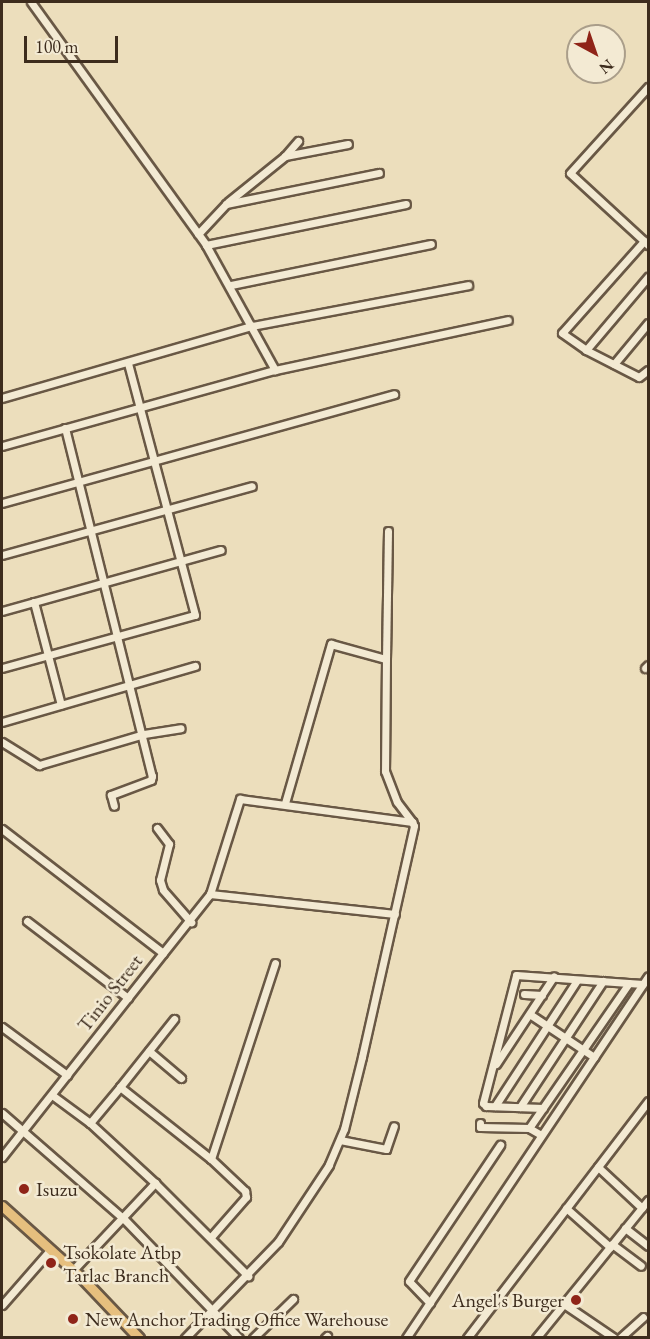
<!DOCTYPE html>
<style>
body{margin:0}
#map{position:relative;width:650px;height:1339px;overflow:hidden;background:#ecdebc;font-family:"EB Garamond",serif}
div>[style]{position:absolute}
.roads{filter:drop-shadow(2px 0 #695845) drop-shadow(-2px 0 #695845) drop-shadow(0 2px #695845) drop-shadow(0 -2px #695845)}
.minor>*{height:7px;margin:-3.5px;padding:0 3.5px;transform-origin:3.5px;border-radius:3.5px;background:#f3ead3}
.highway>*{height:9px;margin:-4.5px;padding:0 4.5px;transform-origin:4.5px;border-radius:4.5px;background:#e6bf7e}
.dots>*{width:16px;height:16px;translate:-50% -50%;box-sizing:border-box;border:3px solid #f3ead3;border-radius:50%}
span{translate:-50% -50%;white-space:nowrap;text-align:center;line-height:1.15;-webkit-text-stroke:5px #f3ead3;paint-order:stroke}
.street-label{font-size:20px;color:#3d2c1d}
.poi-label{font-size:20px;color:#3d2c1d}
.left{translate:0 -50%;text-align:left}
.right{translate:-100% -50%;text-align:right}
.frame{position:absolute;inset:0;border:3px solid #3d2c1d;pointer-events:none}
.north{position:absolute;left:566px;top:24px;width:60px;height:60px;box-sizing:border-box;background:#f3ead3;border:2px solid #aa9e8a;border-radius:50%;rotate:140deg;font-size:16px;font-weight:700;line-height:24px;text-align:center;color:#3d2c1d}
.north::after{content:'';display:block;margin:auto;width:21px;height:27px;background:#8f2418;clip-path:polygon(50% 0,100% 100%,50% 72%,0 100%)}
.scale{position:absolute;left:24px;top:36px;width:94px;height:27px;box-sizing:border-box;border:3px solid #3d2c1d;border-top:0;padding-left:8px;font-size:18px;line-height:21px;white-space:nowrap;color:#3d2c1d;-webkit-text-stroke:4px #f3ead3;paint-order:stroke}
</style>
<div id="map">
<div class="roads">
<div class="minor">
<div style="left:31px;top:2px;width:299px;rotate:54.2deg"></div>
<div style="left:206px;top:245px;width:143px;rotate:61.1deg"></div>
<div style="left:285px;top:156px;width:20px;rotate:-49deg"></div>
<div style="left:228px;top:202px;width:73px;rotate:-38.9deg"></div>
<div style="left:285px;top:156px;width:64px;rotate:-10.8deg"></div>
<div style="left:198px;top:234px;width:41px;rotate:-47deg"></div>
<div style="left:226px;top:204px;width:156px;rotate:-11.5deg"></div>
<div style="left:644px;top:241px;width:100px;rotate:-137.4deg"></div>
<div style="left:570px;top:173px;width:116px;rotate:-47.8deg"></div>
<div style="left:206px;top:245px;width:204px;rotate:-11.6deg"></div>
<div style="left:648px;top:245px;width:6px;rotate:-135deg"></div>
<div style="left:644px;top:241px;width:123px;rotate:131.7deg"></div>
<div style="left:562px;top:333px;width:29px;rotate:35deg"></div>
<div style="left:586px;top:350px;width:59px;rotate:27deg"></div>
<div style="left:639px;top:377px;width:11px;rotate:-38deg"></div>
<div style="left:231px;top:285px;width:204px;rotate:-11.6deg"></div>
<div style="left:586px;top:350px;width:96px;rotate:-49.7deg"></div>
<div style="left:614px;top:364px;width:53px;rotate:-50.3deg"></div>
<div style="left:2px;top:398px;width:260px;rotate:-16.1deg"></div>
<div style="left:252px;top:326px;width:220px;rotate:-10.7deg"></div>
<div style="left:65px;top:428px;width:359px;rotate:76deg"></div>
<div style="left:152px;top:776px;width:4px;rotate:104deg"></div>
<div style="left:151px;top:780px;width:43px;rotate:159.4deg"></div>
<div style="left:111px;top:795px;width:11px;rotate:75deg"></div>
<div style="left:2px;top:446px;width:283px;rotate:-15.6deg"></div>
<div style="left:275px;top:370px;width:238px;rotate:-12.1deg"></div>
<div style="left:2px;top:503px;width:407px;rotate:-15.5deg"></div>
<div style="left:2px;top:555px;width:259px;rotate:-15.4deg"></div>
<div style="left:34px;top:602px;width:106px;rotate:75.3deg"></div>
<div style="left:2px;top:611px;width:227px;rotate:-15.6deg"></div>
<div style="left:386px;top:659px;width:128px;rotate:-89.1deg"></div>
<div style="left:2px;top:668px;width:200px;rotate:-15.4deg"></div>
<div style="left:195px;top:615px;width:261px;rotate:-104.9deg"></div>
<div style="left:645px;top:668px;width:4px;rotate:-45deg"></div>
<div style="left:2px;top:722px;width:201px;rotate:-16.2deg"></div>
<div style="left:2px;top:742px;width:44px;rotate:31.9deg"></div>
<div style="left:39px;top:765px;width:109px;rotate:-16.4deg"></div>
<div style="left:144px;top:734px;width:37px;rotate:-9deg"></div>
<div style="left:285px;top:803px;width:166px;rotate:-73.9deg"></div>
<div style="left:331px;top:644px;width:57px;rotate:15.3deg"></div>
<div style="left:386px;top:659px;width:112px;rotate:90.5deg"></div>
<div style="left:385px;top:771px;width:33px;rotate:69deg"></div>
<div style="left:397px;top:802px;width:25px;rotate:53deg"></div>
<div style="left:157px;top:828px;width:20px;rotate:53deg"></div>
<div style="left:169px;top:844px;width:37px;rotate:104deg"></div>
<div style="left:160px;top:880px;width:10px;rotate:73deg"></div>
<div style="left:163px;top:890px;width:43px;rotate:48.8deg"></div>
<div style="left:2px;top:829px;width:203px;rotate:37.6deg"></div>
<div style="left:163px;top:953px;width:260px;rotate:128.3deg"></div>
<div style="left:210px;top:894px;width:186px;rotate:6.2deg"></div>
<div style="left:27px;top:921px;width:127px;rotate:37.3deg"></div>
<div style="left:163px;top:953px;width:75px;rotate:-51.5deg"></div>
<div style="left:210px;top:894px;width:100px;rotate:-72.5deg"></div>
<div style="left:240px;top:799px;width:174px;rotate:7.6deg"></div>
<div style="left:412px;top:822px;width:4px;rotate:63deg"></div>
<div style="left:414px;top:826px;width:237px;rotate:102.7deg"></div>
<div style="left:362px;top:1057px;width:74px;rotate:104deg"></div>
<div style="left:344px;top:1129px;width:39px;rotate:113deg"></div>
<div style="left:329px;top:1165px;width:92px;rotate:123.5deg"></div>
<div style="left:278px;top:1242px;width:134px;rotate:134.1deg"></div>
<div style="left:524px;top:994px;width:18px;rotate:3deg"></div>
<div style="left:531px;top:1015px;width:76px;rotate:33.7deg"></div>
<div style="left:2px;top:1027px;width:81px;rotate:36.4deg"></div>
<div style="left:149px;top:1051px;width:42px;rotate:40.2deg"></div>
<div style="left:496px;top:1064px;width:105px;rotate:-56.6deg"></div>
<div style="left:120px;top:1087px;width:87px;rotate:-51.5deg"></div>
<div style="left:52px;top:1095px;width:47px;rotate:36.4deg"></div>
<div style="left:90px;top:1123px;width:88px;rotate:42.7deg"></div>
<div style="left:155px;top:1183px;width:132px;rotate:45deg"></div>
<div style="left:495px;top:1106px;width:150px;rotate:-56.9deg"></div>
<div style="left:520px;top:1107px;width:151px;rotate:-56.6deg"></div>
<div style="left:543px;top:1108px;width:57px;rotate:-178deg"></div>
<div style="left:486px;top:1106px;width:4px;rotate:-135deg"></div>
<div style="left:483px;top:1103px;width:132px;rotate:-75.5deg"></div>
<div style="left:516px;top:975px;width:127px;rotate:4.1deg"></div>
<div style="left:2px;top:1113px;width:162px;rotate:41deg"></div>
<div style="left:124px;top:1219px;width:165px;rotate:46deg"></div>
<div style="left:90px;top:1123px;width:47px;rotate:-50.2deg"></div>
<div style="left:120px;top:1087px;width:116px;rotate:38.4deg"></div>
<div style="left:211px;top:1159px;width:47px;rotate:43.3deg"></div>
<div style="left:245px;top:1191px;width:6px;rotate:81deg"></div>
<div style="left:246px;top:1197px;width:53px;rotate:131.2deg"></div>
<div style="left:480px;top:1123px;width:4px;rotate:90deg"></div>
<div style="left:480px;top:1127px;width:49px;rotate:1.2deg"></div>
<div style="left:529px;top:1128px;width:14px;rotate:30deg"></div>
<div style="left:529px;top:1128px;width:176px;rotate:-55.4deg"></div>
<div style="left:340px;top:1140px;width:47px;rotate:11.1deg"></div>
<div style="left:386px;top:1149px;width:24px;rotate:-71deg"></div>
<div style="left:211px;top:1159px;width:206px;rotate:-71.9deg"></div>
<div style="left:598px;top:1167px;width:60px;rotate:43deg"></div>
<div style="left:566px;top:1208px;width:59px;rotate:41.6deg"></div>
<div style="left:625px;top:1228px;width:29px;rotate:38deg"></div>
<div style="left:612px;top:1244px;width:36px;rotate:37deg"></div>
<div style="left:73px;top:1270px;width:120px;rotate:-46.7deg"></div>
<div style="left:430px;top:1303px;width:30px;rotate:-134deg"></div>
<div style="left:409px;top:1281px;width:164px;rotate:-56.2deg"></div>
<div style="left:564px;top:1304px;width:60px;rotate:34.2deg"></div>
<div style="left:2px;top:1305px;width:74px;rotate:-48.8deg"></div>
<div style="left:253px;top:1338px;width:56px;rotate:-44.3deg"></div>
<div style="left:325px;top:1338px;width:3px;rotate:-45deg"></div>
<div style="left:406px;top:1338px;width:435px;rotate:-56.2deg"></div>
<div style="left:467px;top:1338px;width:298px;rotate:-52.6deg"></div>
<div style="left:536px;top:1338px;width:178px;rotate:-50.9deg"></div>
<div style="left:620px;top:1338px;width:31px;rotate:-42deg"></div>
</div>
<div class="highway">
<div style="left:2px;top:1206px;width:108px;rotate:42deg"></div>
<div style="left:82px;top:1278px;width:83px;rotate:46.5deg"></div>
</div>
</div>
<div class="dots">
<div style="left:24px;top:1189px;background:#8f2418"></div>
<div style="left:51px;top:1263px;background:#8f2418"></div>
<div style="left:576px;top:1300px;background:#8f2418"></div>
<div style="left:73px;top:1319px;background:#8f2418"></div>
</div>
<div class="street-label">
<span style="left:110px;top:993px;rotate:-52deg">Tinio Street</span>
</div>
<div class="poi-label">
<span class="left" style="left:36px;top:1189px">Isuzu</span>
<span class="left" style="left:63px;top:1264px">Tsokolate Atbp<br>Tarlac Branch</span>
<span class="right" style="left:564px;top:1300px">Angel's Burger</span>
<span class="left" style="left:85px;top:1319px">New Anchor Trading Office Warehouse</span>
</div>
<div class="frame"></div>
<div class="north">N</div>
<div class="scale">100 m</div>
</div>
